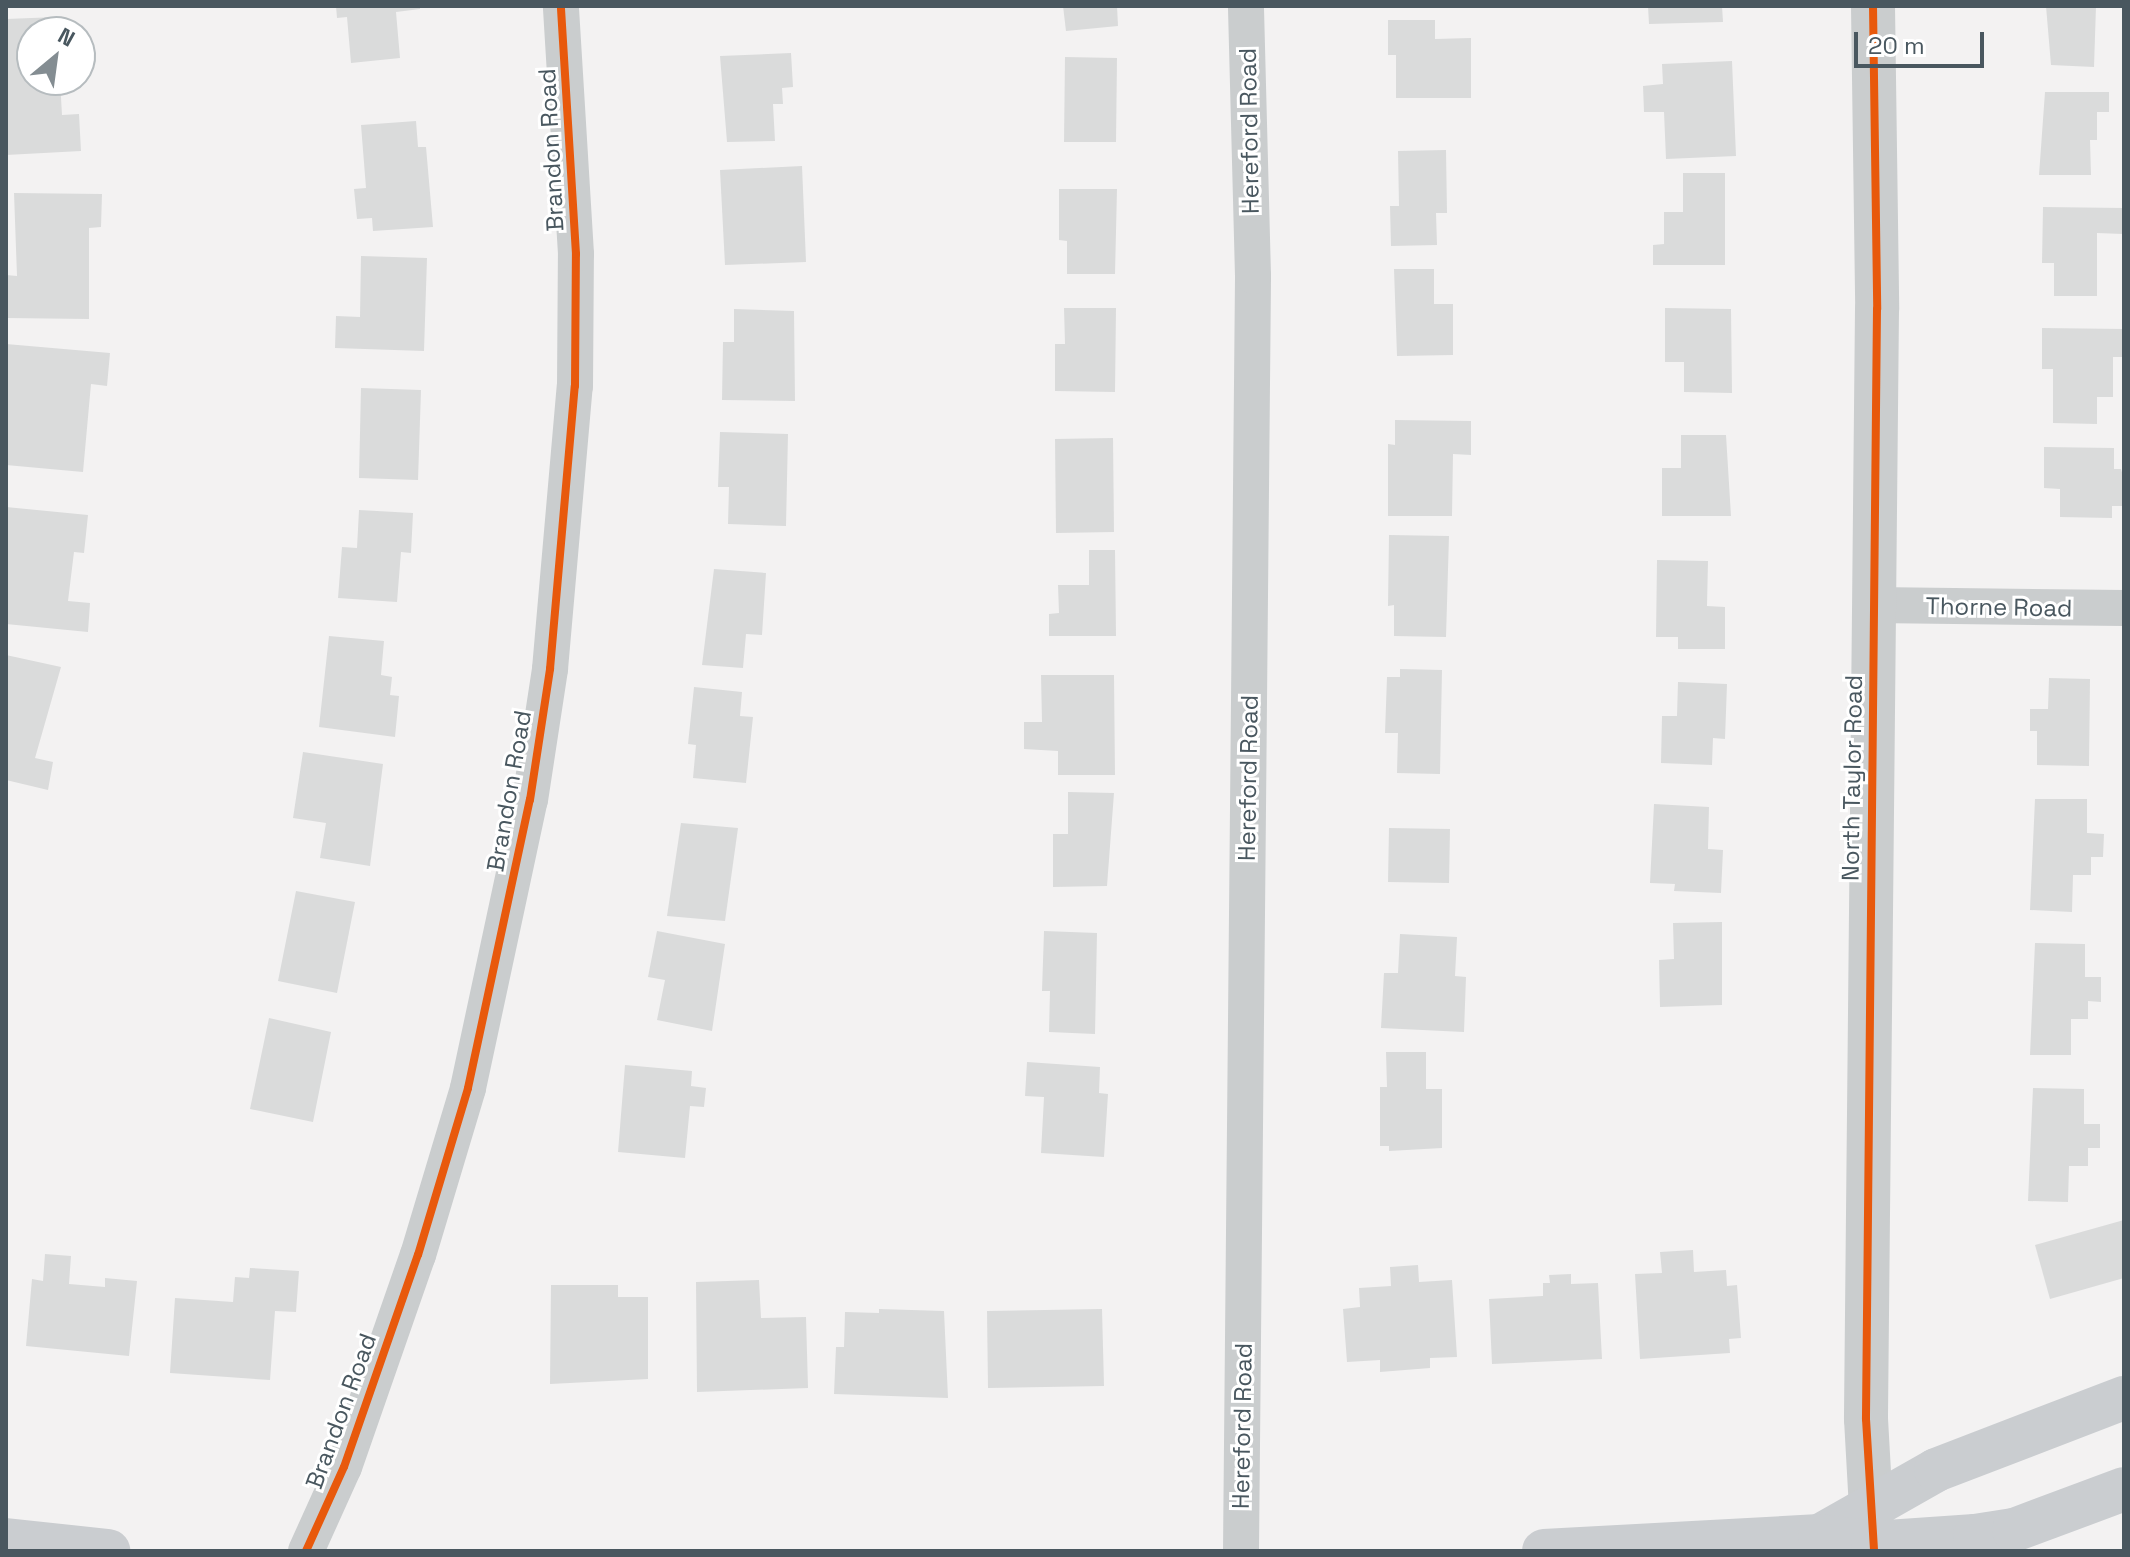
<!DOCTYPE html>
<style>
body{margin:0}
#map{position:relative;width:2130px;height:1557px;overflow:hidden;background:#f3f2f2;font-family:"Space Grotesk",sans-serif}
div>[style]{position:absolute}
.building>*{inset:0;background:#dadbdb}
.minor>*{height:36px;margin:-18px;padding:0 18px;transform-origin:18px;border-radius:18px;background:#cacdce}
.tertiary>*{height:44px;margin:-22px;padding:0 22px;transform-origin:22px;border-radius:22px;background:#cacdce}
.secondary>*{height:44px;margin:-22px;padding:0 22px;transform-origin:22px;border-radius:22px;background:#cacdd0}
.cycleway>*{height:8px;margin:-4px;padding:0 4px;transform-origin:4px;border-radius:4px;background:#e8590c}
span{translate:-50% -50%;white-space:nowrap;text-align:center;line-height:1.15;-webkit-text-stroke:6px #fff;paint-order:stroke}
.street-label{font-size:24px;color:#49575f}
.frame{position:absolute;inset:0;border:8px solid #49575f;pointer-events:none}
.north{position:absolute;left:16px;top:16px;width:80px;height:80px;box-sizing:border-box;background:#fff;border:2px solid #b6bcbf;border-radius:50%;rotate:29deg;font-size:22px;font-weight:700;line-height:32px;text-align:center;color:#49575f}
.north::after{content:'';display:block;margin:auto;width:28px;height:36px;background:#848d92;clip-path:polygon(50% 0,100% 100%,50% 72%,0 100%)}
.scale{position:absolute;left:1854px;top:32px;width:130px;height:36px;box-sizing:border-box;border:4px solid #49575f;border-top:0;padding-left:10px;font-size:24px;line-height:28px;white-space:nowrap;color:#49575f;-webkit-text-stroke:6px #fff;paint-order:stroke}
</style>
<div id="map">
<div class="building">
<div style="clip-path:polygon(336px 6px,420px 6px,420px 9px,396px 12px,400px 58px,351px 63px,347px 17px,337px 18px)"></div>
<div style="clip-path:polygon(1063px 6px,1117px 6px,1118px 26px,1066px 31px)"></div>
<div style="clip-path:polygon(1648px 6px,1722px 6px,1723px 22px,1649px 24px)"></div>
<div style="clip-path:polygon(2046px 6px,2096px 6px,2094px 67px,2051px 65px)"></div>
<div style="clip-path:polygon(57px 17px,57px 32px,32px 32px,32px 80px,60px 80px,62px 115px,79px 114px,81px 151px,6px 155px,6px 19px)"></div>
<div style="clip-path:polygon(1388px 20px,1435px 20px,1435px 39px,1471px 38px,1471px 98px,1396px 98px,1396px 55px,1388px 55px)"></div>
<div style="clip-path:polygon(791px 53px,793px 87px,782px 88px,783px 104px,773px 104px,775px 141px,727px 142px,720px 56px)"></div>
<div style="clip-path:polygon(1065px 57px,1117px 58px,1116px 142px,1064px 142px)"></div>
<div style="clip-path:polygon(1732px 61px,1736px 156px,1666px 159px,1664px 112px,1644px 112px,1643px 86px,1663px 84px,1662px 64px)"></div>
<div style="clip-path:polygon(2045px 92px,2109px 92px,2109px 112px,2097px 112px,2097px 140px,2090px 140px,2091px 175px,2039px 175px)"></div>
<div style="clip-path:polygon(416px 121px,418px 147px,426px 147px,433px 227px,373px 231px,372px 218px,357px 219px,354px 189px,366px 188px,361px 125px)"></div>
<div style="clip-path:polygon(1446px 150px,1447px 213px,1436px 213px,1437px 245px,1391px 246px,1390px 206px,1399px 206px,1398px 151px)"></div>
<div style="clip-path:polygon(802px 166px,806px 262px,725px 265px,720px 170px)"></div>
<div style="clip-path:polygon(1683px 173px,1725px 173px,1725px 265px,1653px 265px,1653px 245px,1664px 244px,1664px 212px,1683px 212px)"></div>
<div style="clip-path:polygon(1059px 189px,1117px 189px,1115px 274px,1067px 274px,1067px 241px,1059px 240px)"></div>
<div style="clip-path:polygon(14px 193px,102px 194px,101px 227px,89px 228px,89px 319px,6px 318px,6px 275px,17px 276px)"></div>
<div style="clip-path:polygon(2043px 207px,2124px 208px,2123px 234px,2097px 233px,2097px 296px,2054px 296px,2054px 263px,2042px 263px)"></div>
<div style="clip-path:polygon(361px 256px,427px 258px,424px 351px,335px 348px,336px 316px,360px 317px)"></div>
<div style="clip-path:polygon(1394px 269px,1434px 269px,1434px 304px,1453px 304px,1453px 355px,1397px 356px)"></div>
<div style="clip-path:polygon(1064px 308px,1116px 308px,1115px 392px,1055px 391px,1055px 344px,1065px 344px)"></div>
<div style="clip-path:polygon(1665px 308px,1731px 309px,1732px 393px,1684px 392px,1684px 362px,1665px 362px)"></div>
<div style="clip-path:polygon(734px 309px,794px 311px,795px 401px,722px 400px,723px 342px,734px 342px)"></div>
<div style="clip-path:polygon(2042px 328px,2124px 329px,2124px 357px,2113px 357px,2113px 397px,2097px 397px,2097px 424px,2053px 423px,2053px 369px,2042px 369px)"></div>
<div style="clip-path:polygon(6px 344px,110px 353px,107px 386px,91px 384px,83px 472px,6px 465px)"></div>
<div style="clip-path:polygon(361px 388px,421px 390px,418px 480px,359px 478px)"></div>
<div style="clip-path:polygon(1395px 420px,1471px 421px,1471px 455px,1453px 454px,1452px 516px,1388px 516px,1388px 444px,1395px 445px)"></div>
<div style="clip-path:polygon(720px 432px,788px 434px,786px 526px,728px 524px,729px 487px,718px 487px)"></div>
<div style="clip-path:polygon(1681px 435px,1726px 435px,1731px 516px,1662px 516px,1662px 468px,1681px 468px)"></div>
<div style="clip-path:polygon(1113px 438px,1114px 532px,1056px 533px,1055px 439px)"></div>
<div style="clip-path:polygon(2044px 447px,2114px 448px,2114px 469px,2121px 469px,2124px 479px,2124px 506px,2112px 506px,2112px 518px,2060px 517px,2060px 489px,2044px 488px)"></div>
<div style="clip-path:polygon(6px 507px,88px 515px,84px 553px,74px 552px,68px 601px,90px 603px,88px 632px,6px 624px)"></div>
<div style="clip-path:polygon(359px 510px,413px 513px,411px 553px,401px 552px,397px 602px,338px 598px,342px 547px,357px 548px)"></div>
<div style="clip-path:polygon(1389px 535px,1449px 536px,1446px 637px,1394px 636px,1394px 605px,1388px 606px)"></div>
<div style="clip-path:polygon(1089px 550px,1115px 550px,1116px 636px,1049px 636px,1049px 614px,1059px 613px,1058px 585px,1089px 585px)"></div>
<div style="clip-path:polygon(1657px 560px,1708px 561px,1707px 606px,1725px 607px,1725px 649px,1678px 649px,1678px 637px,1656px 637px)"></div>
<div style="clip-path:polygon(714px 569px,766px 573px,762px 635px,746px 634px,743px 668px,702px 665px)"></div>
<div style="clip-path:polygon(329px 636px,384px 641px,381px 675px,392px 677px,390px 695px,399px 696px,395px 737px,319px 727px)"></div>
<div style="clip-path:polygon(6px 655px,61px 667px,35px 758px,53px 762px,48px 790px,6px 780px)"></div>
<div style="clip-path:polygon(1400px 669px,1442px 670px,1440px 774px,1397px 773px,1398px 733px,1385px 733px,1387px 677px,1400px 677px)"></div>
<div style="clip-path:polygon(1041px 675px,1114px 675px,1115px 775px,1058px 775px,1058px 751px,1024px 749px,1024px 722px,1042px 722px)"></div>
<div style="clip-path:polygon(2049px 678px,2090px 679px,2089px 766px,2037px 765px,2037px 731px,2030px 731px,2030px 709px,2048px 709px)"></div>
<div style="clip-path:polygon(1678px 682px,1727px 684px,1725px 739px,1713px 738px,1712px 765px,1661px 763px,1662px 716px,1677px 716px)"></div>
<div style="clip-path:polygon(694px 687px,742px 692px,740px 716px,753px 717px,746px 783px,693px 778px,696px 745px,688px 744px)"></div>
<div style="clip-path:polygon(303px 752px,383px 764px,370px 866px,320px 858px,326px 823px,293px 818px)"></div>
<div style="clip-path:polygon(1068px 792px,1114px 793px,1107px 886px,1053px 887px,1053px 834px,1068px 834px)"></div>
<div style="clip-path:polygon(2035px 799px,2087px 799px,2087px 833px,2104px 834px,2103px 857px,2091px 857px,2091px 875px,2073px 875px,2072px 912px,2030px 910px)"></div>
<div style="clip-path:polygon(1654px 804px,1709px 807px,1708px 849px,1723px 850px,1721px 893px,1674px 891px,1675px 884px,1650px 883px)"></div>
<div style="clip-path:polygon(681px 823px,738px 828px,725px 921px,667px 916px)"></div>
<div style="clip-path:polygon(1389px 828px,1450px 829px,1449px 883px,1388px 882px)"></div>
<div style="clip-path:polygon(296px 891px,355px 902px,337px 993px,278px 981px)"></div>
<div style="clip-path:polygon(1722px 922px,1722px 1005px,1660px 1007px,1659px 960px,1674px 959px,1673px 923px)"></div>
<div style="clip-path:polygon(657px 931px,725px 944px,712px 1031px,657px 1020px,665px 980px,648px 977px)"></div>
<div style="clip-path:polygon(1044px 931px,1097px 933px,1095px 1034px,1049px 1032px,1050px 991px,1042px 991px)"></div>
<div style="clip-path:polygon(1400px 934px,1457px 937px,1455px 976px,1466px 977px,1464px 1032px,1381px 1028px,1384px 973px,1398px 973px)"></div>
<div style="clip-path:polygon(2035px 943px,2085px 944px,2085px 977px,2101px 977px,2101px 1002px,2088px 1001px,2088px 1019px,2071px 1019px,2071px 1055px,2030px 1055px)"></div>
<div style="clip-path:polygon(269px 1018px,331px 1032px,313px 1122px,250px 1109px)"></div>
<div style="clip-path:polygon(1386px 1052px,1426px 1052px,1426px 1089px,1442px 1089px,1442px 1148px,1389px 1151px,1389px 1146px,1380px 1146px,1380px 1087px,1387px 1087px)"></div>
<div style="clip-path:polygon(1027px 1062px,1100px 1067px,1099px 1093px,1108px 1094px,1104px 1157px,1041px 1153px,1044px 1097px,1025px 1096px)"></div>
<div style="clip-path:polygon(625px 1065px,692px 1071px,691px 1086px,706px 1088px,704px 1107px,690px 1106px,685px 1158px,618px 1152px)"></div>
<div style="clip-path:polygon(2033px 1088px,2084px 1089px,2084px 1124px,2100px 1124px,2100px 1148px,2088px 1148px,2088px 1166px,2069px 1166px,2068px 1202px,2028px 1201px)"></div>
<div style="clip-path:polygon(2124px 1220px,2124px 1278px,2050px 1299px,2035px 1245px)"></div>
<div style="clip-path:polygon(1693px 1250px,1694px 1272px,1726px 1270px,1727px 1286px,1737px 1285px,1741px 1338px,1729px 1339px,1730px 1353px,1640px 1359px,1635px 1274px,1662px 1273px,1660px 1252px)"></div>
<div style="clip-path:polygon(45px 1254px,71px 1256px,69px 1284px,105px 1287px,105px 1278px,137px 1281px,129px 1356px,26px 1346px,32px 1279px,43px 1281px)"></div>
<div style="clip-path:polygon(1418px 1265px,1419px 1282px,1452px 1280px,1457px 1357px,1430px 1358px,1430px 1368px,1380px 1372px,1380px 1360px,1347px 1362px,1343px 1309px,1360px 1307px,1359px 1288px,1391px 1286px,1390px 1267px)"></div>
<div style="clip-path:polygon(250px 1268px,299px 1271px,296px 1312px,275px 1311px,270px 1380px,170px 1373px,175px 1298px,233px 1302px,235px 1277px,249px 1278px)"></div>
<div style="clip-path:polygon(1571px 1274px,1571px 1284px,1598px 1283px,1602px 1359px,1492px 1364px,1489px 1299px,1543px 1296px,1543px 1283px,1550px 1283px,1549px 1275px)"></div>
<div style="clip-path:polygon(759px 1280px,761px 1318px,806px 1317px,808px 1388px,697px 1392px,696px 1282px)"></div>
<div style="clip-path:polygon(551px 1285px,618px 1285px,618px 1297px,648px 1297px,648px 1379px,550px 1384px)"></div>
<div style="clip-path:polygon(879px 1309px,944px 1311px,948px 1398px,834px 1394px,836px 1347px,844px 1347px,845px 1312px,879px 1313px)"></div>
<div style="clip-path:polygon(1102px 1309px,1104px 1386px,988px 1388px,987px 1311px)"></div>
</div>
<div class="minor">
<div style="left:1874px;top:605px;width:250px;rotate:0.7deg"></div>
<div style="left:306px;top:1551px;width:92px;rotate:-65.7deg"></div>
<div style="left:344px;top:1467px;width:225px;rotate:-70.8deg"></div>
<div style="left:418px;top:1255px;width:174px;rotate:-73.3deg"></div>
<div style="left:468px;top:1088px;width:295px;rotate:-77.9deg"></div>
<div style="left:530px;top:800px;width:133px;rotate:-81.3deg"></div>
<div style="left:550px;top:669px;width:284px;rotate:-85deg"></div>
<div style="left:575px;top:386px;width:132px;rotate:-89.6deg"></div>
<div style="left:576px;top:254px;width:248px;rotate:-93.5deg"></div>
<div style="left:1241px;top:1551px;width:1275px;rotate:-89.46deg"></div>
<div style="left:1253px;top:276px;width:270px;rotate:-91.5deg"></div>
</div>
<div class="tertiary">
<div style="left:1873px;top:6px;width:303px;rotate:89.2deg"></div>
<div style="left:1877px;top:309px;width:1110px;rotate:90.57deg"></div>
<div style="left:1866px;top:1419px;width:124px;rotate:86.8deg"></div>
</div>
<div class="secondary">
<div style="left:1820px;top:1536px;width:133px;rotate:-29.6deg"></div>
<div style="left:1936px;top:1470px;width:201px;rotate:-21deg"></div>
<div style="left:6px;top:1540px;width:103px;rotate:6.2deg"></div>
<div style="left:1544px;top:1551px;width:276px;rotate:-3.1deg"></div>
<div style="left:1820px;top:1536px;width:53px;rotate:7.5deg"></div>
<div style="left:1873px;top:1543px;width:102px;rotate:-3.9deg"></div>
<div style="left:1975px;top:1536px;width:39px;rotate:-9deg"></div>
<div style="left:2014px;top:1530px;width:117px;rotate:-20.4deg"></div>
</div>
<div class="cycleway">
<div style="left:1873px;top:6px;width:303px;rotate:89.2deg"></div>
<div style="left:1877px;top:309px;width:1110px;rotate:90.57deg"></div>
<div style="left:1866px;top:1419px;width:132px;rotate:86.5deg"></div>
<div style="left:306px;top:1551px;width:92px;rotate:-65.7deg"></div>
<div style="left:344px;top:1467px;width:225px;rotate:-70.8deg"></div>
<div style="left:418px;top:1255px;width:174px;rotate:-73.3deg"></div>
<div style="left:468px;top:1088px;width:295px;rotate:-77.9deg"></div>
<div style="left:530px;top:800px;width:133px;rotate:-81.3deg"></div>
<div style="left:550px;top:669px;width:284px;rotate:-85deg"></div>
<div style="left:575px;top:386px;width:132px;rotate:-89.6deg"></div>
<div style="left:576px;top:254px;width:248px;rotate:-93.5deg"></div>
</div>
<div class="street-label">
<span style="left:1249px;top:131px;rotate:-91deg">Hereford Road</span>
<span style="left:551px;top:150px;rotate:-93deg">Brandon Road</span>
<span style="left:1999px;top:607px;rotate:1deg">Thorne Road</span>
<span style="left:1248px;top:778px;rotate:-89deg">Hereford Road</span>
<span style="left:1852px;top:778px;rotate:-89deg">North Taylor Road</span>
<span style="left:509px;top:791px;rotate:-80deg">Brandon Road</span>
<span style="left:341px;top:1411px;rotate:-70deg">Brandon Road</span>
<span style="left:1242px;top:1426px;rotate:-89deg">Hereford Road</span>
</div>
<div class="frame"></div>
<div class="north">N</div>
<div class="scale">20 m</div>
</div>
